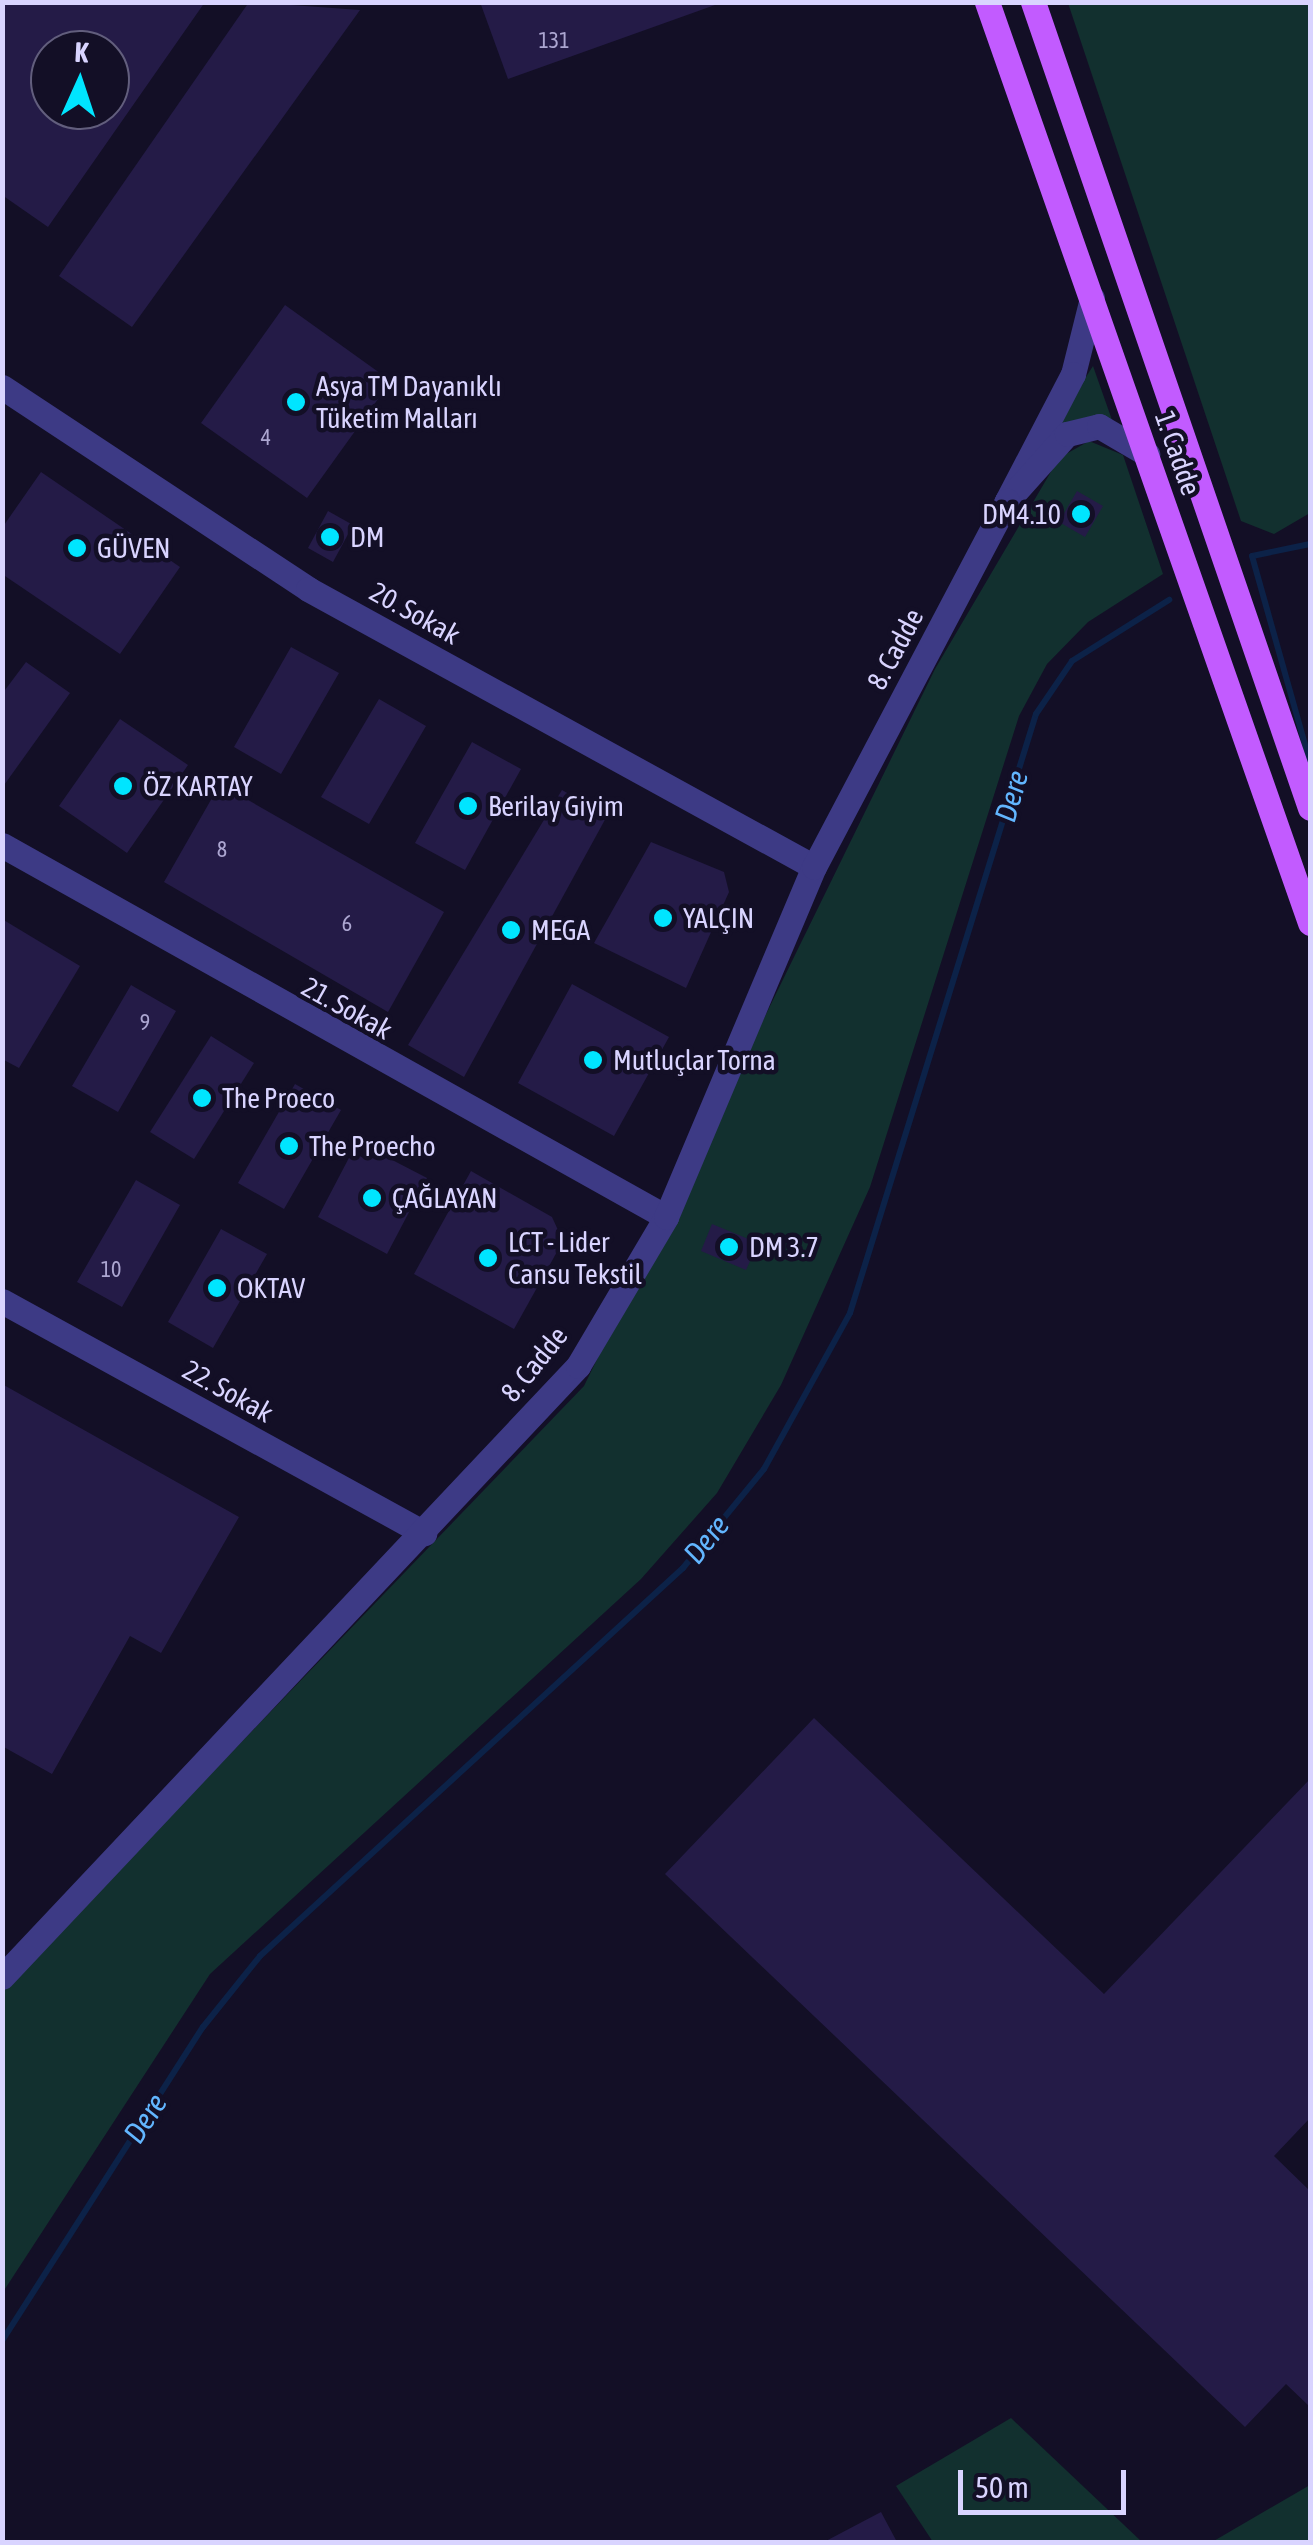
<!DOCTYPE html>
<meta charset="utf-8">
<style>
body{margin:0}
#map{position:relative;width:1313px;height:2545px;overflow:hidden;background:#130f26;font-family:"Asap Condensed",sans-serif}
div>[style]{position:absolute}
.green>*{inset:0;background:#12302f}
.stream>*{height:6px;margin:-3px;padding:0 3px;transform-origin:3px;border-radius:3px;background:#0c2248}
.building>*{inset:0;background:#241b47}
.minor>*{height:25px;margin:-12.5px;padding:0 12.5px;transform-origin:12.5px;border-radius:12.5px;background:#3d3a85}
.tertiary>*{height:25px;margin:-12.5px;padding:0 12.5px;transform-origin:12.5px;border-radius:12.5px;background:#3d3a85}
.primary>*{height:25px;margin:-12.5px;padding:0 12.5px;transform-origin:12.5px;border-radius:12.5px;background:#c25bff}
.dots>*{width:28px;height:28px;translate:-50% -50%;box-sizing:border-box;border:5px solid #130f26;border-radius:50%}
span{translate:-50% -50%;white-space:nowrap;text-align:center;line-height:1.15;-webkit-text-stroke:9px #130f26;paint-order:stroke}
.number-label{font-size:22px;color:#aca6d1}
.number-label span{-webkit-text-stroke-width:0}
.poi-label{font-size:28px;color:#d9d4ff}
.left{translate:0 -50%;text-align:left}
.right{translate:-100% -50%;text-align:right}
.street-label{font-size:28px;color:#d9d4ff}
.water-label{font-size:30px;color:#62b6ff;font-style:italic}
.frame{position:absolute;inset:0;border:5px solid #d9d4ff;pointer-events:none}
.north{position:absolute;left:30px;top:30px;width:100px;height:100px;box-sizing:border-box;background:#130f26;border:2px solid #625e7d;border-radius:50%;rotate:3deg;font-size:28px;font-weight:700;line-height:40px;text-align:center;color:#d9d4ff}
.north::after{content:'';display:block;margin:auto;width:35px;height:45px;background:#00e5ff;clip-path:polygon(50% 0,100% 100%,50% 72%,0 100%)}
.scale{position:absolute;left:958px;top:2470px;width:168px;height:45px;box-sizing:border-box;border:5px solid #d9d4ff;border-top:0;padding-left:12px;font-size:30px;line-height:35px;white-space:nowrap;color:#d9d4ff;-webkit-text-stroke:8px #130f26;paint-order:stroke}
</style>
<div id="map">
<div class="green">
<div style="clip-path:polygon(1068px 3px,1310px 3px,1310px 513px,1274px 534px,1241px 521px)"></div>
<div style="clip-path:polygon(1093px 366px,1112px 420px,1055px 425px)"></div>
<div style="clip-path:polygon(1089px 441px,1123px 455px,1163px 574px,1088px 622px,1047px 664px,1019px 716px,870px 1187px,781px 1385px,717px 1493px,641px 1579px,210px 1974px,3px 2292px,3px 1990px,584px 1386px,935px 669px,1059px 458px)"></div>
<div style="clip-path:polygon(1011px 2418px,1142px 2542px,933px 2542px,896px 2486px)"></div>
<div style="clip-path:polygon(1310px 2485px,1310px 2542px,1212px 2542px)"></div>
</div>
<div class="stream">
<div style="left:1310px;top:544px;width:59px;rotate:168.3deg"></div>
<div style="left:1252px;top:556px;width:214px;rotate:74.3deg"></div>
<div style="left:2px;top:2341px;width:373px;rotate:-57.4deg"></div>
<div style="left:203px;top:2027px;width:91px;rotate:-51.2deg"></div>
<div style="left:260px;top:1956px;width:574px;rotate:-42.53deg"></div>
<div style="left:683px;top:1568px;width:128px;rotate:-50.7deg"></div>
<div style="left:764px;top:1469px;width:178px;rotate:-61.1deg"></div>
<div style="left:850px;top:1313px;width:627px;rotate:-72.75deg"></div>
<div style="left:1036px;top:714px;width:64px;rotate:-55.8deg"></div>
<div style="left:1072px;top:661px;width:115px;rotate:-32.2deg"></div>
</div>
<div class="building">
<div style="clip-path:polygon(evenodd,2px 2px,205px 2px,48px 227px,2px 195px,2px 2px,50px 50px,110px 50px,110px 110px,50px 110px,50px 50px)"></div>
<div style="clip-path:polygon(249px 2px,360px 10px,132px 327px,59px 276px)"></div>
<div style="clip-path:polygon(480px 2px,715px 2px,715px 5px,508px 79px)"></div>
<div style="clip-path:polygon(285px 305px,391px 381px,307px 498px,201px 423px)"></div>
<div style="clip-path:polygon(41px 472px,180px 567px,120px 654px,2px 574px,2px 528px)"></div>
<div style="clip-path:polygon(1077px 491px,1103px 506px,1085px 537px,1059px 522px)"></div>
<div style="clip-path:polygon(328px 511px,353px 525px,333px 562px,308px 548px)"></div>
<div style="clip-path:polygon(291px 647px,339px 673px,281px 774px,234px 747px)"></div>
<div style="clip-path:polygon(26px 662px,70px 693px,2px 788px,2px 694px)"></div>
<div style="clip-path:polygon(379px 699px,426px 726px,369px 824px,321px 797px)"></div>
<div style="clip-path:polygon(120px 719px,188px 765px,127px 853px,59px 806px)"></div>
<div style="clip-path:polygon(472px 742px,521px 769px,465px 870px,415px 843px)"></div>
<div style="clip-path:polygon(220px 784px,444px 912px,388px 1012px,164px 882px)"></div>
<div style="clip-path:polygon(562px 790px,607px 816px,464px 1077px,408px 1045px)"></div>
<div style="clip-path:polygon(651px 842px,724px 872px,729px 892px,686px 988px,594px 943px)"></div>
<div style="clip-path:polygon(2px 919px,80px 966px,19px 1068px,2px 1059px)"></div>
<div style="clip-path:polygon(572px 984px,669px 1037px,614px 1136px,518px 1083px)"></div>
<div style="clip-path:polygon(131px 985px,176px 1011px,118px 1112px,72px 1086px)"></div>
<div style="clip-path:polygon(211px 1036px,254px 1063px,194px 1159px,150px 1132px)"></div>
<div style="clip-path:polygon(295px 1084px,341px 1110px,284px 1209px,238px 1183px)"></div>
<div style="clip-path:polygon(373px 1150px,427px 1178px,387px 1254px,318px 1217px,352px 1152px,367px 1160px)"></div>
<div style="clip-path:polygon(471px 1171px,552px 1217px,563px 1241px,514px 1329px,414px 1274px)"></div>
<div style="clip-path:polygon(136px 1180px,180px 1205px,122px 1307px,77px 1282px)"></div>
<div style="clip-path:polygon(712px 1224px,758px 1243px,746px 1270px,701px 1251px)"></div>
<div style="clip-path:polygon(221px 1229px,267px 1254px,213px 1348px,168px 1322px)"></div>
<div style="clip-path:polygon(2px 1384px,239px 1517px,161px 1653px,130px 1636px,52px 1774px,2px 1746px)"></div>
<div style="clip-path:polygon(814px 1718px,1104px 1994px,1310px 1779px,1310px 2118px,1274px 2156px,1310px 2191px,1310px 2407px,1286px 2384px,1245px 2427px,665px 1874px)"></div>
<div style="clip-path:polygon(881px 2512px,897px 2542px,824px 2542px)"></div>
</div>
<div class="minor">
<div style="left:2px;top:387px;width:367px;rotate:33.4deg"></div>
<div style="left:308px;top:589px;width:577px;rotate:28.78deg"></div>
<div style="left:2px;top:845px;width:761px;rotate:29.26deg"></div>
<div style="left:2px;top:1301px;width:482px;rotate:28.8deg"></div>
</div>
<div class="tertiary">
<div style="left:1092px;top:298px;width:78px;rotate:104deg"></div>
<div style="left:1073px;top:374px;width:143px;rotate:117.5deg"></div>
<div style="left:1007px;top:501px;width:90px;rotate:-48.2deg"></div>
<div style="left:1067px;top:434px;width:33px;rotate:-14deg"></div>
<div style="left:1099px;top:426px;width:56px;rotate:30.3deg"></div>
<div style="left:2px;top:1977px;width:840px;rotate:-46.69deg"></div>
<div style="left:578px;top:1366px;width:173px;rotate:-59.4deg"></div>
<div style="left:666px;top:1217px;width:380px;rotate:-67.1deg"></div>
<div style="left:814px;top:867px;width:414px;rotate:-62.2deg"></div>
</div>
<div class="primary">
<div style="left:987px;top:2px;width:976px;rotate:70.67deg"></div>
<div style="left:1033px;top:2px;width:852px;rotate:71.03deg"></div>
</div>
<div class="dots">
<div style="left:296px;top:402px;background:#00e5ff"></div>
<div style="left:1081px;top:514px;background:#00e5ff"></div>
<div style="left:330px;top:537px;background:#00e5ff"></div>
<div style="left:77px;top:548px;background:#00e5ff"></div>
<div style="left:123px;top:786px;background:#00e5ff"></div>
<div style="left:468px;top:806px;background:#00e5ff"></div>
<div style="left:663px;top:918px;background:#00e5ff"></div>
<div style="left:511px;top:930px;background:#00e5ff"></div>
<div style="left:593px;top:1060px;background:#00e5ff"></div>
<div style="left:202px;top:1098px;background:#00e5ff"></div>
<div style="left:289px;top:1146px;background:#00e5ff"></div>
<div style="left:372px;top:1198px;background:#00e5ff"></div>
<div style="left:729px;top:1247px;background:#00e5ff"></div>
<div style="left:488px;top:1258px;background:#00e5ff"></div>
<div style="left:217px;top:1288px;background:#00e5ff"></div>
</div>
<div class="number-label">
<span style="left:554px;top:41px">131</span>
<span style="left:266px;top:438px">4</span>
<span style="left:222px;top:850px">8</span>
<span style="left:347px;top:924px">6</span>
<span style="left:145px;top:1023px">9</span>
<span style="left:111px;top:1270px">10</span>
</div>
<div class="poi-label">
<span class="left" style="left:316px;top:402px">Asya TM Dayanıklı<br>Tüketim Malları</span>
<span class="right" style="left:1061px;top:514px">DM4.10</span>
<span class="left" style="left:350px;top:537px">DM</span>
<span class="left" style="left:97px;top:548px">GÜVEN</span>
<span class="left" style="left:143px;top:786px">ÖZ KARTAY</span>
<span class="left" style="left:488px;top:806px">Berilay Giyim</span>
<span class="left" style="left:683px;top:918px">YALÇIN</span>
<span class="left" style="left:531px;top:930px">MEGA</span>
<span class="left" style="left:613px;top:1060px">Mutluçlar Torna</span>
<span class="left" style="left:222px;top:1098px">The Proeco</span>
<span class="left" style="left:309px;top:1146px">The Proecho</span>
<span class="left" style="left:392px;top:1198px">ÇAĞLAYAN</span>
<span class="left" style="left:508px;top:1258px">LCT - Lider<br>Cansu Tekstil</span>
<span class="left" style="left:749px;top:1247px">DM 3.7</span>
<span class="left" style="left:237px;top:1288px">OKTAV</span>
</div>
<div class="street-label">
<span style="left:1178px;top:453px;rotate:71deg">1. Cadde</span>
<span style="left:415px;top:613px;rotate:29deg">20. Sokak</span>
<span style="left:895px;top:649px;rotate:-62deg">8. Cadde</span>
<span style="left:347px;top:1008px;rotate:29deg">21. Sokak</span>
<span style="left:534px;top:1364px;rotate:-51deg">8. Cadde</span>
<span style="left:228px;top:1391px;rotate:29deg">22. Sokak</span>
</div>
<div class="water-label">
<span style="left:1011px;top:796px;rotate:-74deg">Dere</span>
<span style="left:706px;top:1539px;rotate:-51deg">Dere</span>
<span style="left:145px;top:2118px;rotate:-57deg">Dere</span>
</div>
<div class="frame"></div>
<div class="north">K</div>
<div class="scale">50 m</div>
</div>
